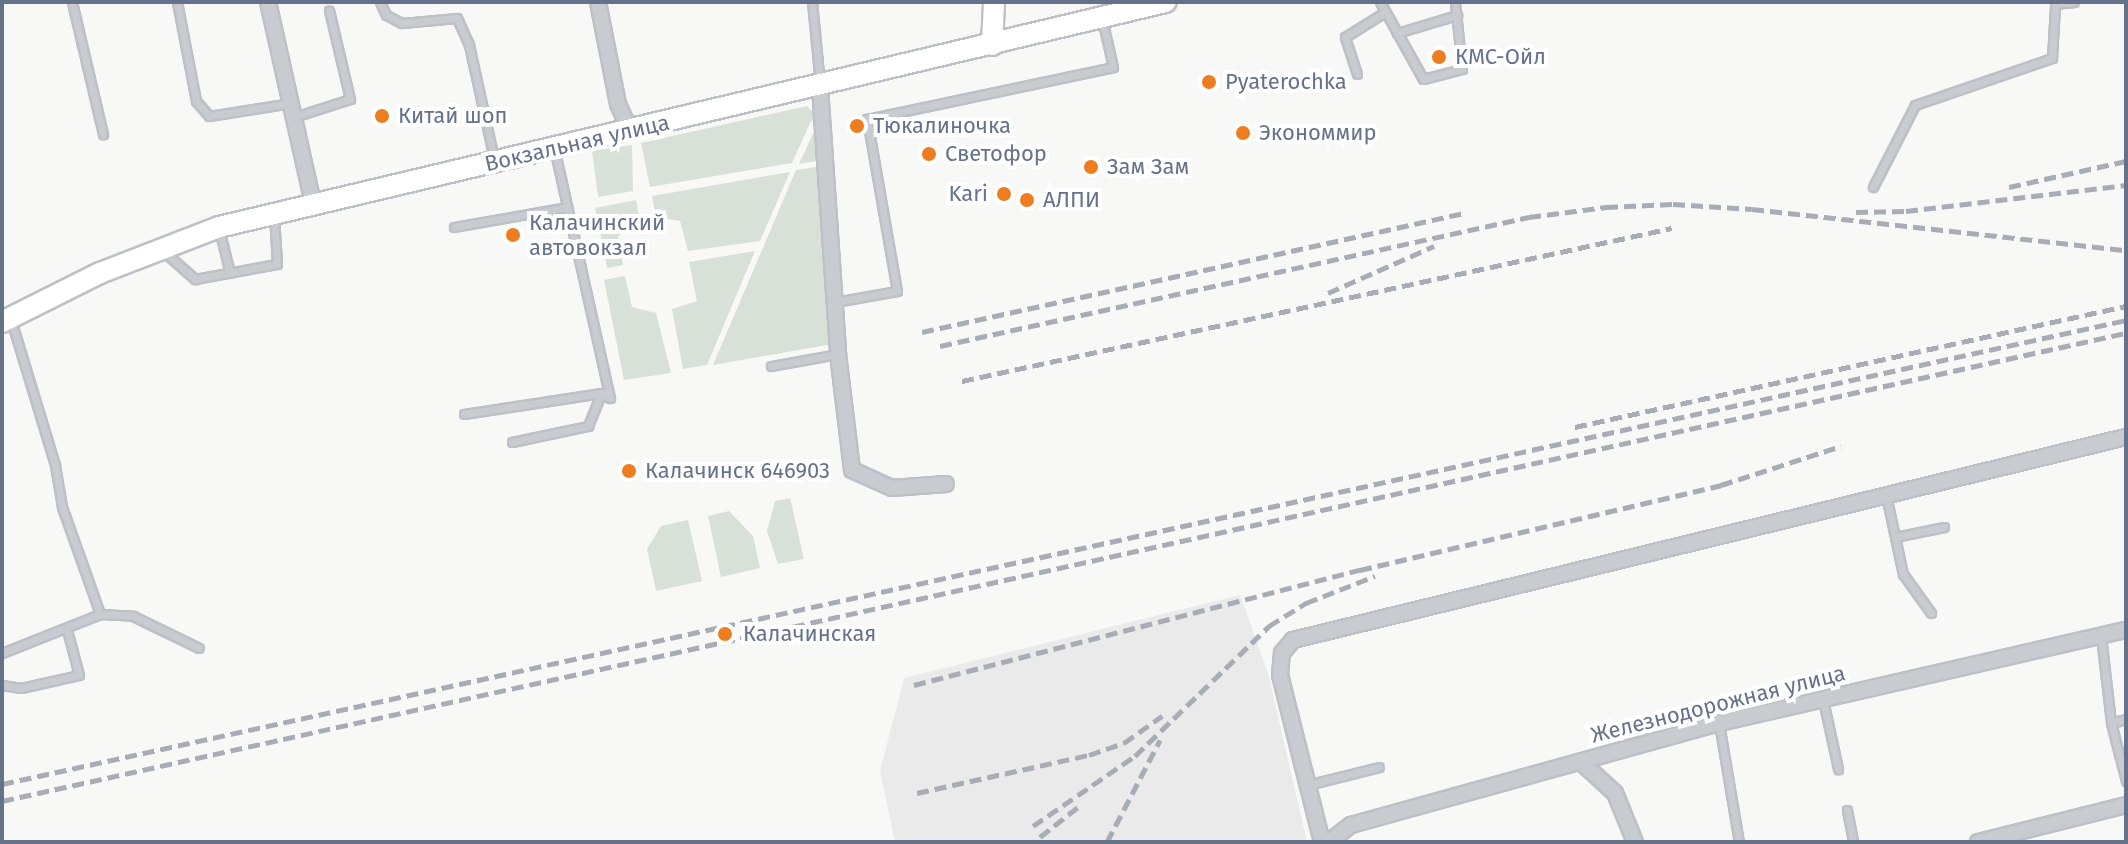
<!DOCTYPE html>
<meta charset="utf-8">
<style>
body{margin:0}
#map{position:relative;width:2128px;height:844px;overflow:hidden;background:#f8f9f6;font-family:"Fira Sans",sans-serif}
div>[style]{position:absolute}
.built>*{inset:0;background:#e9eae9}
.green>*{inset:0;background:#d8e1d7}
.roads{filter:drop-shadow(2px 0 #bdc0c6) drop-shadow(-2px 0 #bdc0c6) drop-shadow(0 2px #bdc0c6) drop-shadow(0 -2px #bdc0c6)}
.lane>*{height:7px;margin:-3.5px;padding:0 3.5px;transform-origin:3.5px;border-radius:3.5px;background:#c8cbcf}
.street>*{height:14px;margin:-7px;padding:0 7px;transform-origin:7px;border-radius:7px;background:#c8cbcf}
.secondary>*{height:20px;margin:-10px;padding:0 10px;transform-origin:10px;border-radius:10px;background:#fff}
.rail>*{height:5px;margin-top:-2.5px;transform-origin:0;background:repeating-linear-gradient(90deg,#a8acb4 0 12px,transparent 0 18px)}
.dots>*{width:22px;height:22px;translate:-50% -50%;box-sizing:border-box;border:4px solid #fff;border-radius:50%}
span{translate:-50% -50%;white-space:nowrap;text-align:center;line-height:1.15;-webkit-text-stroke:8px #fff;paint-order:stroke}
.poi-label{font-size:22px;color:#667289}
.left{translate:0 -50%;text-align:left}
.right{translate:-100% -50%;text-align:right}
.street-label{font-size:22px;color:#667289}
.frame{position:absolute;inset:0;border:4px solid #667289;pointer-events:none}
</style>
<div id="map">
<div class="built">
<div style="clip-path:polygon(1240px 595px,1268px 673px,1307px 842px,895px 842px,880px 771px,904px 678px)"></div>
</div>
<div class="green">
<div style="clip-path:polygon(807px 106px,820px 120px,811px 121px,792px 163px,650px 187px,641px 143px)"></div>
<div style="clip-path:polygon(821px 126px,822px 160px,799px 164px,816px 127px)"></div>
<div style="clip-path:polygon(632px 145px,633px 191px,598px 197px,592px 151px)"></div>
<div style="clip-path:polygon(823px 166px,833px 344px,713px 365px,796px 170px)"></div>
<div style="clip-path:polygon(790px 172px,760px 241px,688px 251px,680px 221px,656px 217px,652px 196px)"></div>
<div style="clip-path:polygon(636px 200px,640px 221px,625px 224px,618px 238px,623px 265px,607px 268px,595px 208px)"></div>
<div style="clip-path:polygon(755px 251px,707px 365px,683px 369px,672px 309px,697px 301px,689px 262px)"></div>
<div style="clip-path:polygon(625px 276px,632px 307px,656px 313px,671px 373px,624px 380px,604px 280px)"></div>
<div style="clip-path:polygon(790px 498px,804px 559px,778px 564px,767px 531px,775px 501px)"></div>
<div style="clip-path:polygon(729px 511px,753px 536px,760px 568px,721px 577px,708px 516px)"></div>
<div style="clip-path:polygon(688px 520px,702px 581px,656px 591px,647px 549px,661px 526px)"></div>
</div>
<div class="roads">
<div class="lane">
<div style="left:72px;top:2px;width:136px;rotate:76.8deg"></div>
<div style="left:177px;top:2px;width:101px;rotate:79.1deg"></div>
<div style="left:196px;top:101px;width:20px;rotate:49deg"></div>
<div style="left:209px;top:116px;width:83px;rotate:-9deg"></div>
<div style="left:380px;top:2px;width:14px;rotate:65deg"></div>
<div style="left:386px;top:15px;width:18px;rotate:27deg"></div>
<div style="left:402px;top:23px;width:55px;rotate:-5.2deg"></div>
<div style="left:457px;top:18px;width:30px;rotate:66deg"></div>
<div style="left:469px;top:45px;width:117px;rotate:77.6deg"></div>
<div style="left:812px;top:2px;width:81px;rotate:84.4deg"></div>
<div style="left:1380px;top:2px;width:88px;rotate:60.8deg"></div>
<div style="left:1423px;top:79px;width:40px;rotate:-14.4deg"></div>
<div style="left:1462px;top:69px;width:67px;rotate:-96deg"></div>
<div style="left:2055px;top:4px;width:19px;rotate:-6deg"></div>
<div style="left:1397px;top:33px;width:63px;rotate:-16.7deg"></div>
<div style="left:1357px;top:74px;width:39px;rotate:-108deg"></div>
<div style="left:1345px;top:37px;width:47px;rotate:-32deg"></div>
<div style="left:294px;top:117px;width:59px;rotate:-17.8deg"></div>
<div style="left:350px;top:99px;width:91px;rotate:-103.3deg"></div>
<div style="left:1873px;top:187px;width:92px;rotate:-62.9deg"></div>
<div style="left:1915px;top:105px;width:145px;rotate:-18.9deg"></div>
<div style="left:2052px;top:58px;width:52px;rotate:-86.7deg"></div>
<div style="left:454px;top:227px;width:115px;rotate:-10deg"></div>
<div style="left:219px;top:229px;width:45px;rotate:76deg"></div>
<div style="left:163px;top:251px;width:43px;rotate:41.2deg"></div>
<div style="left:195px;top:279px;width:83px;rotate:-10.4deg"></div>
<div style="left:277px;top:264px;width:49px;rotate:-93.5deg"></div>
<div style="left:835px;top:302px;width:63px;rotate:-10.1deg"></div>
<div style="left:897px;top:291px;width:175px;rotate:-99.9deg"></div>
<div style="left:867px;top:119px;width:251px;rotate:-11.9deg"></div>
<div style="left:1113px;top:67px;width:49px;rotate:-102.9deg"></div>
<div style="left:11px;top:320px;width:152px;rotate:73.1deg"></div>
<div style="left:55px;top:465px;width:43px;rotate:80.5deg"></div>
<div style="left:62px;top:507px;width:114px;rotate:70.4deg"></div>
<div style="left:100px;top:614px;width:33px;rotate:3deg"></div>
<div style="left:133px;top:616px;width:73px;rotate:25.9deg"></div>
<div style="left:771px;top:366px;width:68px;rotate:-10.2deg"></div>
<div style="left:464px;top:414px;width:139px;rotate:-8.7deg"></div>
<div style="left:512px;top:442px;width:78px;rotate:-11.9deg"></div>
<div style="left:588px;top:426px;width:35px;rotate:-68deg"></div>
<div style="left:601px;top:393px;width:10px;rotate:29deg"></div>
<div style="left:610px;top:398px;width:253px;rotate:-102.6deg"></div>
<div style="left:1886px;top:495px;width:81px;rotate:77.9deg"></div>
<div style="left:1903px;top:574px;width:48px;rotate:54.3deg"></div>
<div style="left:1895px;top:537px;width:50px;rotate:-11.5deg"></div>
<div style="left:2101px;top:636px;width:88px;rotate:83.4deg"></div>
<div style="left:2111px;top:723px;width:60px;rotate:75.5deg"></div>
<div style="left:2px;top:653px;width:105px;rotate:-21.7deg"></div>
<div style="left:2px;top:685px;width:19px;rotate:9deg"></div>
<div style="left:21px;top:688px;width:59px;rotate:-12.6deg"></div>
<div style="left:79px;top:675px;width:47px;rotate:-104.9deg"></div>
<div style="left:1823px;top:700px;width:71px;rotate:77.7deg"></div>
<div style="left:1719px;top:723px;width:121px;rotate:80.5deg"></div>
<div style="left:2111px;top:723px;width:16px;rotate:-15deg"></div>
<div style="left:1307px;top:785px;width:74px;rotate:-14deg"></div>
<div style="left:1847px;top:810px;width:33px;rotate:79deg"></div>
</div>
<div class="street">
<div style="left:268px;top:2px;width:206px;rotate:77.4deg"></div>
<div style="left:598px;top:2px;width:104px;rotate:78.9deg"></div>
<div style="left:618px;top:104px;width:30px;rotate:66deg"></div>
<div style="left:820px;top:87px;width:268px;rotate:86.1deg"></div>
<div style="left:838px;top:354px;width:117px;rotate:83.1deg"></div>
<div style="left:852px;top:470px;width:44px;rotate:24.2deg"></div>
<div style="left:892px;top:488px;width:54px;rotate:-4.2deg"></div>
<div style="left:1581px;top:762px;width:46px;rotate:42.4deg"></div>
<div style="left:1615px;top:793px;width:53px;rotate:67.8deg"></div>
<div style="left:1322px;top:842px;width:172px;rotate:-104.1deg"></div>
<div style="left:1280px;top:675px;width:22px;rotate:-85deg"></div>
<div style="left:1282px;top:653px;width:17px;rotate:-50deg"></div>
<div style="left:1293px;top:640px;width:857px;rotate:-13.7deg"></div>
<div style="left:1329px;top:842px;width:28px;rotate:-38deg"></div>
<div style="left:1351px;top:825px;width:382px;rotate:-15.5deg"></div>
<div style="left:1719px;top:723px;width:417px;rotate:-12.9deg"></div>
<div style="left:1978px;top:842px;width:153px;rotate:-14deg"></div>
</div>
<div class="secondary">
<div style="left:992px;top:45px;width:43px;rotate:-87.3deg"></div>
<div style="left:2px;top:322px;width:110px;rotate:-26.6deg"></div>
<div style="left:100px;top:273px;width:128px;rotate:-21.1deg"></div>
<div style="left:219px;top:227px;width:973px;rotate:-13.37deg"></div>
</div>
</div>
<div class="rail">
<div style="left:2009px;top:187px;width:120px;rotate:-12.5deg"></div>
<div style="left:1856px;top:212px;width:50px;rotate:-1.1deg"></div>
<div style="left:1906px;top:211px;width:222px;rotate:-6.7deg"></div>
<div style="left:1328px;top:293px;width:116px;rotate:-23.9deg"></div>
<div style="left:922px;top:332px;width:555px;rotate:-12.38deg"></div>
<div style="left:940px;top:346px;width:603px;rotate:-12.35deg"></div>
<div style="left:1529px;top:217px;width:78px;rotate:-7.4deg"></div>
<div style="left:1606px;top:207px;width:67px;rotate:-2.6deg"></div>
<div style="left:1673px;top:204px;width:79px;rotate:3.6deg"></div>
<div style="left:1752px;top:209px;width:376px;rotate:6.3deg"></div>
<div style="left:962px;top:381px;width:726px;rotate:-12.16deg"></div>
<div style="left:1575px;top:427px;width:564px;rotate:-12.39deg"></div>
<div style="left:914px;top:685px;width:461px;rotate:-14.5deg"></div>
<div style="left:1360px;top:570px;width:371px;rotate:-13.2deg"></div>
<div style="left:1721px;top:485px;width:126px;rotate:-18deg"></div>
<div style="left:2px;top:784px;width:2174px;rotate:-12.32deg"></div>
<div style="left:917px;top:793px;width:176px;rotate:-12.5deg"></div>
<div style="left:1089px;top:755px;width:37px;rotate:-19deg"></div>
<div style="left:1124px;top:743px;width:47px;rotate:-35.4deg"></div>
<div style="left:2px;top:801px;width:2175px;rotate:-12.43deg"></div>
<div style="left:1033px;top:826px;width:124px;rotate:-34.5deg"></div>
<div style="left:1135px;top:756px;width:187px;rotate:-44.1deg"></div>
<div style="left:1269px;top:626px;width:44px;rotate:-31.9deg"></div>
<div style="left:1306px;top:603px;width:74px;rotate:-21.4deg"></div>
<div style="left:1040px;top:837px;width:48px;rotate:-38.3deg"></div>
<div style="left:1107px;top:842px;width:115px;rotate:-62.5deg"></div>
</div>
<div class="dots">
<div style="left:1439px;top:57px;background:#ee7d20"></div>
<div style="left:1209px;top:82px;background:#ee7d20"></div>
<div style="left:382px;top:116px;background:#ee7d20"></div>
<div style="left:857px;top:126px;background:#ee7d20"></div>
<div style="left:1243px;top:133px;background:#ee7d20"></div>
<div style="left:929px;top:154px;background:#ee7d20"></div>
<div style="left:1091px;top:167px;background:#ee7d20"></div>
<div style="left:1004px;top:194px;background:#ee7d20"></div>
<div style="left:1027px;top:200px;background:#ee7d20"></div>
<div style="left:513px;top:235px;background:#ee7d20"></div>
<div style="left:629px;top:471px;background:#ee7d20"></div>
<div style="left:725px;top:634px;background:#ee7d20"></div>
</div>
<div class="poi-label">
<span class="left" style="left:1455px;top:57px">КМС-Ойл</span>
<span class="left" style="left:1225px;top:82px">Pyaterochka</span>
<span class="left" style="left:398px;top:116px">Китай шоп</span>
<span class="left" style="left:873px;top:126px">Тюкалиночка</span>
<span class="left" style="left:1259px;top:133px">Экономмир</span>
<span class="left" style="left:945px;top:154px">Светофор</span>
<span class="left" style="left:1107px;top:167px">Зам Зам</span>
<span class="right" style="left:988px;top:194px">Kari</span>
<span class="left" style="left:1043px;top:200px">АЛПИ</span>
<span class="left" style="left:529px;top:235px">Калачинский<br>автовокзал</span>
<span class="left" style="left:645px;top:471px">Калачинск 646903</span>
<span class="left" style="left:743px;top:634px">Калачинская</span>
</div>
<div class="street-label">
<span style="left:577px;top:143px;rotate:-13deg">Вокзальная улица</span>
<span style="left:1718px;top:704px;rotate:-14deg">Железнодорожная улица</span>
</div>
<div class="frame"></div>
</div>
